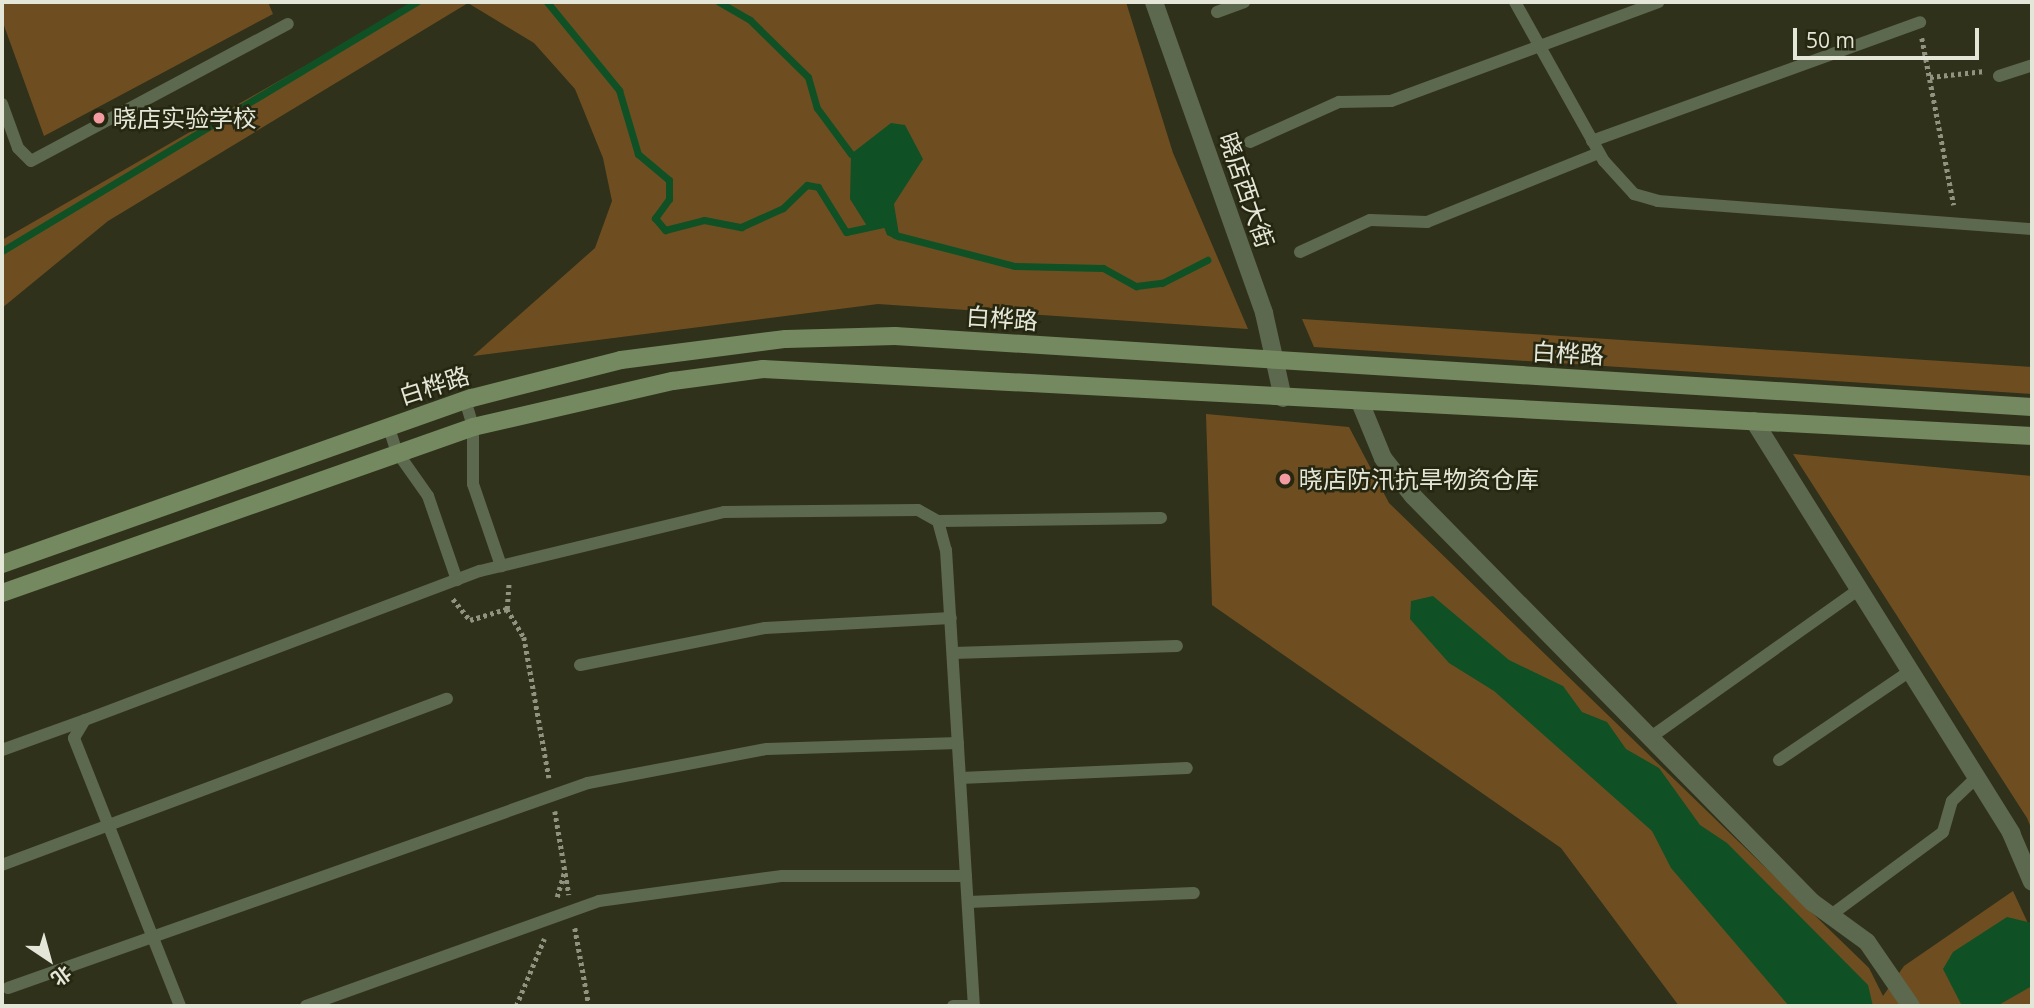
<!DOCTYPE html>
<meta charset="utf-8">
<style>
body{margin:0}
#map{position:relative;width:2034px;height:1008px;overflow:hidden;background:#30311b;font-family:"Open Sans","Noto Sans SC",sans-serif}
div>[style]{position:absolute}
.green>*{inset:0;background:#6e4e21}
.water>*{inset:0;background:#105025}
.stream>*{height:7px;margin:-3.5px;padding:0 3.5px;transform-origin:3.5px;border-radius:3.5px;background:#105025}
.path>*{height:4.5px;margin-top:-2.25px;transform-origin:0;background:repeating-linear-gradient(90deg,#919280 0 3.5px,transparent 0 7px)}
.lane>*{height:12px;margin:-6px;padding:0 6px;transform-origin:6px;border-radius:6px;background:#5c694f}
.street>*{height:18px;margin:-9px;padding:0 9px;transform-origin:9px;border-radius:9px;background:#5c694f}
.secondary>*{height:18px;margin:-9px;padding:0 9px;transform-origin:9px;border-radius:9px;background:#748960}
.dots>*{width:19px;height:19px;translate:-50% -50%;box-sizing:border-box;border:4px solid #262711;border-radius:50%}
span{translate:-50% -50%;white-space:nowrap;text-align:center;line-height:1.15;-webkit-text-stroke:5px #262711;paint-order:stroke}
.poi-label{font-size:24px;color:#e4e6d8}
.left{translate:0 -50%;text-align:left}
.street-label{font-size:24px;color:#e4e6d8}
.frame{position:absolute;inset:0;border:4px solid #e4e6d8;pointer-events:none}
.north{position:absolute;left:14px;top:924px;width:70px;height:70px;-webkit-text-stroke:5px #262711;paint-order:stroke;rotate:144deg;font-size:19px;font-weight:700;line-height:28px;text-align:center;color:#e4e6d8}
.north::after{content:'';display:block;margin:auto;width:24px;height:32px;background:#e4e6d8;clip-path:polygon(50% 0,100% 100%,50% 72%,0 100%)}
.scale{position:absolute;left:1793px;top:28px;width:186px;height:32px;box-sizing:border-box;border:4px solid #e4e6d8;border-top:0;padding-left:9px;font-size:21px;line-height:24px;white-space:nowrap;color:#e4e6d8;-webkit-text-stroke:5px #262711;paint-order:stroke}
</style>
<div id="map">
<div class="green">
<div style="clip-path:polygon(2px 2px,268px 2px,273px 14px,44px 136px,2px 20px)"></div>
<div style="clip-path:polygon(416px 2px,1126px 2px,1173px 153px,1248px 329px,878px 304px,473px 356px,595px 248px,612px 201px,603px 158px,575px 89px,534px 43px,468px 3px,108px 221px,2px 308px,2px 240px)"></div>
<div style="clip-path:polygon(1302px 319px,2032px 367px,2032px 394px,1314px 347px)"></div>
<div style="clip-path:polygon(1206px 414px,1349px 427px,1389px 503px,1869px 968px,1883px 996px,1904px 966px,2013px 891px,2032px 932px,2032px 1006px,1679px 1006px,1561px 848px,1212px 605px)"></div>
<div style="clip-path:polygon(1793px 454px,2032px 476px,2032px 830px,2027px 818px)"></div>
</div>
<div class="water">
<div style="clip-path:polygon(891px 123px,905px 125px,923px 159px,894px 204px,900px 241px,887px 235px,882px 222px,867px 226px,850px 199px,851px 154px)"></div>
<div style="clip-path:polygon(1433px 596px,1509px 660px,1563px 686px,1582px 712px,1607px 722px,1626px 749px,1659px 768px,1700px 825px,1727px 843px,1868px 985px,1873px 1006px,1789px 1006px,1671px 868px,1652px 831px,1494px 691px,1449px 663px,1410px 619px,1411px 601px)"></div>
<div style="clip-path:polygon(2007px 917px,2032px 923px,2032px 986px,1997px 1006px,1962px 1006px,1943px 969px,1953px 952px)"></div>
</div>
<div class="stream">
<div style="left:547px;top:2px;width:114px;rotate:50.7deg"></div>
<div style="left:619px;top:90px;width:67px;rotate:73.5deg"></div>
<div style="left:638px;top:154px;width:40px;rotate:40deg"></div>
<div style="left:669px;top:180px;width:19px;rotate:90deg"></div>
<div style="left:669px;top:199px;width:24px;rotate:126deg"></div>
<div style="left:655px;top:218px;width:16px;rotate:50deg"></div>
<div style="left:665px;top:230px;width:40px;rotate:-14.4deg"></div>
<div style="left:704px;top:220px;width:38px;rotate:11deg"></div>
<div style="left:741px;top:227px;width:46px;rotate:-24.3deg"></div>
<div style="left:783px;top:208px;width:33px;rotate:-44deg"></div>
<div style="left:807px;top:185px;width:11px;rotate:10deg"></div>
<div style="left:818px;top:187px;width:53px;rotate:58.1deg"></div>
<div style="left:846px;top:232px;width:39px;rotate:-12deg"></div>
<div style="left:719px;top:2px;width:36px;rotate:30deg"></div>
<div style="left:750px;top:20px;width:81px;rotate:44.5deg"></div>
<div style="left:808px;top:77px;width:32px;rotate:74deg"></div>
<div style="left:817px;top:108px;width:57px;rotate:53.5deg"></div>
<div style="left:895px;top:235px;width:124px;rotate:14.5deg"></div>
<div style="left:1015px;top:266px;width:88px;rotate:1.3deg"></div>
<div style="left:1103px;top:268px;width:38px;rotate:29deg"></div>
<div style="left:1136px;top:286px;width:26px;rotate:-7deg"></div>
<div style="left:1162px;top:283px;width:51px;rotate:-27.1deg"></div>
<div style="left:2px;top:251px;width:484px;rotate:-31deg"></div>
</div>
<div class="path">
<div style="left:1922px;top:38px;width:170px;rotate:79.2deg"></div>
<div style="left:1930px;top:77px;width:55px;rotate:-6.2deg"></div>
<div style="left:453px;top:599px;width:27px;rotate:51deg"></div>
<div style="left:470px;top:620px;width:39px;rotate:-17deg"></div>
<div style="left:507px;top:609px;width:27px;rotate:-86deg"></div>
<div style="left:507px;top:609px;width:33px;rotate:59deg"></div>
<div style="left:524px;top:637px;width:143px;rotate:79.9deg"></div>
<div style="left:555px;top:811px;width:85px;rotate:80.5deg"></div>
<div style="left:557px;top:897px;width:26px;rotate:-74deg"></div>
<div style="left:575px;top:928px;width:79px;rotate:79.8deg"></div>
<div style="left:516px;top:1006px;width:73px;rotate:-67.3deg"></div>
</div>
<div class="lane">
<div style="left:1515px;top:2px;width:182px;rotate:60.8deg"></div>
<div style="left:1604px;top:161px;width:45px;rotate:47.7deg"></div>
<div style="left:1634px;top:194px;width:25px;rotate:16deg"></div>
<div style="left:1658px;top:201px;width:375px;rotate:4.3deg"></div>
<div style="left:1217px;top:12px;width:29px;rotate:-20deg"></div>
<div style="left:1999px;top:76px;width:35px;rotate:-18deg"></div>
<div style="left:2px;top:104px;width:47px;rotate:70deg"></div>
<div style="left:18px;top:148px;width:18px;rotate:45deg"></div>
<div style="left:31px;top:161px;width:291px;rotate:-28.1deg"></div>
<div style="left:1592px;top:141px;width:349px;rotate:-19.9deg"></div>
<div style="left:1250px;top:142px;width:98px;rotate:-24.2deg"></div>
<div style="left:1339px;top:102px;width:52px;rotate:-1.1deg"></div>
<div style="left:1391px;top:101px;width:285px;rotate:-20.3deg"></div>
<div style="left:1300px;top:252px;width:77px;rotate:-24.6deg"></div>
<div style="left:1370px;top:220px;width:57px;rotate:2deg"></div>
<div style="left:1427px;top:222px;width:185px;rotate:-21.9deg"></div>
<div style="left:465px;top:400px;width:28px;rotate:73deg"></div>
<div style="left:473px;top:427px;width:57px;rotate:90deg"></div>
<div style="left:473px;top:484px;width:87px;rotate:71.1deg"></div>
<div style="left:388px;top:425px;width:28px;rotate:72deg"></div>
<div style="left:397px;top:452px;width:54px;rotate:54.8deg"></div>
<div style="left:428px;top:496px;width:89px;rotate:71deg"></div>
<div style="left:938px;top:521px;width:223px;rotate:-0.8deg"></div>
<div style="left:953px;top:653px;width:224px;rotate:-1.8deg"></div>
<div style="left:580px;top:665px;width:189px;rotate:-11.3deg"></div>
<div style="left:765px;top:628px;width:186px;rotate:-3.1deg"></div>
<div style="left:1651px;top:737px;width:255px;rotate:-35.4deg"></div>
<div style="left:2px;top:750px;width:88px;rotate:-19.9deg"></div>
<div style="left:1779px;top:760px;width:158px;rotate:-34.2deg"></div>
<div style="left:960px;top:778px;width:227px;rotate:-2.5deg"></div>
<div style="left:2px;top:865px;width:475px;rotate:-20.5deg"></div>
<div style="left:968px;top:902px;width:226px;rotate:-2.3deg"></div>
<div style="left:1831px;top:915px;width:139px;rotate:-36.5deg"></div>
<div style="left:1943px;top:832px;width:32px;rotate:-74deg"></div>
<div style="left:1952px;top:801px;width:33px;rotate:-44deg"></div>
<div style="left:8px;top:988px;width:615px;rotate:-19.47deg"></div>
<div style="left:588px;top:783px;width:182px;rotate:-10.8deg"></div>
<div style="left:767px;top:749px;width:191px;rotate:-1.8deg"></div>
<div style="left:180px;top:1006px;width:288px;rotate:-111.6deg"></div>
<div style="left:74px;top:738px;width:21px;rotate:-59deg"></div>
<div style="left:85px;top:720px;width:422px;rotate:-20.7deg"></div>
<div style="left:480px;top:571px;width:251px;rotate:-13.6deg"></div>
<div style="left:724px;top:512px;width:194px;rotate:-0.6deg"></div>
<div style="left:918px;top:510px;width:23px;rotate:29deg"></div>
<div style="left:938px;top:521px;width:30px;rotate:75deg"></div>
<div style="left:946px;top:550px;width:457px;rotate:86.5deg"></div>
<div style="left:306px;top:1006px;width:311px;rotate:-19.7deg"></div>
<div style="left:599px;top:901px;width:185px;rotate:-7.8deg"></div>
<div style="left:782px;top:876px;width:184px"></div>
<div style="left:953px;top:1006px;width:21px"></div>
</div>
<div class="street">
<div style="left:1154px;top:2px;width:330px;rotate:70.5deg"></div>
<div style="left:1264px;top:313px;width:87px;rotate:77.4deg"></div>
<div style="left:1360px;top:402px;width:61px;rotate:67.7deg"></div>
<div style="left:1383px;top:458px;width:48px;rotate:51.7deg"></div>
<div style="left:1413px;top:496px;width:569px;rotate:45.5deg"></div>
<div style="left:1812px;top:902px;width:68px;rotate:36deg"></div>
<div style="left:1867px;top:942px;width:78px;rotate:55.5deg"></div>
<div style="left:1754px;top:421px;width:486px;rotate:58deg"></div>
<div style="left:2011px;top:833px;width:53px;rotate:66.8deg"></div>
</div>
<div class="secondary">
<div style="left:2px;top:564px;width:498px;rotate:-19.5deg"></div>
<div style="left:472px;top:398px;width:154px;rotate:-14.3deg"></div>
<div style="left:621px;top:360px;width:166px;rotate:-7.3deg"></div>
<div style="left:786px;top:339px;width:109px;rotate:-1.6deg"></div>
<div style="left:895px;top:336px;width:1139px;rotate:3.57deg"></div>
<div style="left:2px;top:593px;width:499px;rotate:-19.4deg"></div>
<div style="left:473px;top:427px;width:205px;rotate:-13deg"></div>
<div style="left:673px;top:381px;width:91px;rotate:-7.6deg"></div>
<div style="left:763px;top:369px;width:1271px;rotate:3.02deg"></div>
</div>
<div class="dots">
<div style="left:99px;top:118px;background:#f49aa1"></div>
<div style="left:1285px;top:479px;background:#f49aa1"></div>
</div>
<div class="poi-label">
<span class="left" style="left:113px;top:118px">晓店实验学校</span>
<span class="left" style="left:1299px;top:479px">晓店防汛抗旱物资仓库</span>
</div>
<div class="street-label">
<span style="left:1247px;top:190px;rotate:71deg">晓店西大街</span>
<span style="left:1002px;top:318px;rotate:4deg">白桦路</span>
<span style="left:1568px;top:353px;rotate:3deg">白桦路</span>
<span style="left:434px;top:385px;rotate:-18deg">白桦路</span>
</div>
<div class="frame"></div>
<div class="north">北</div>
<div class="scale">50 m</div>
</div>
